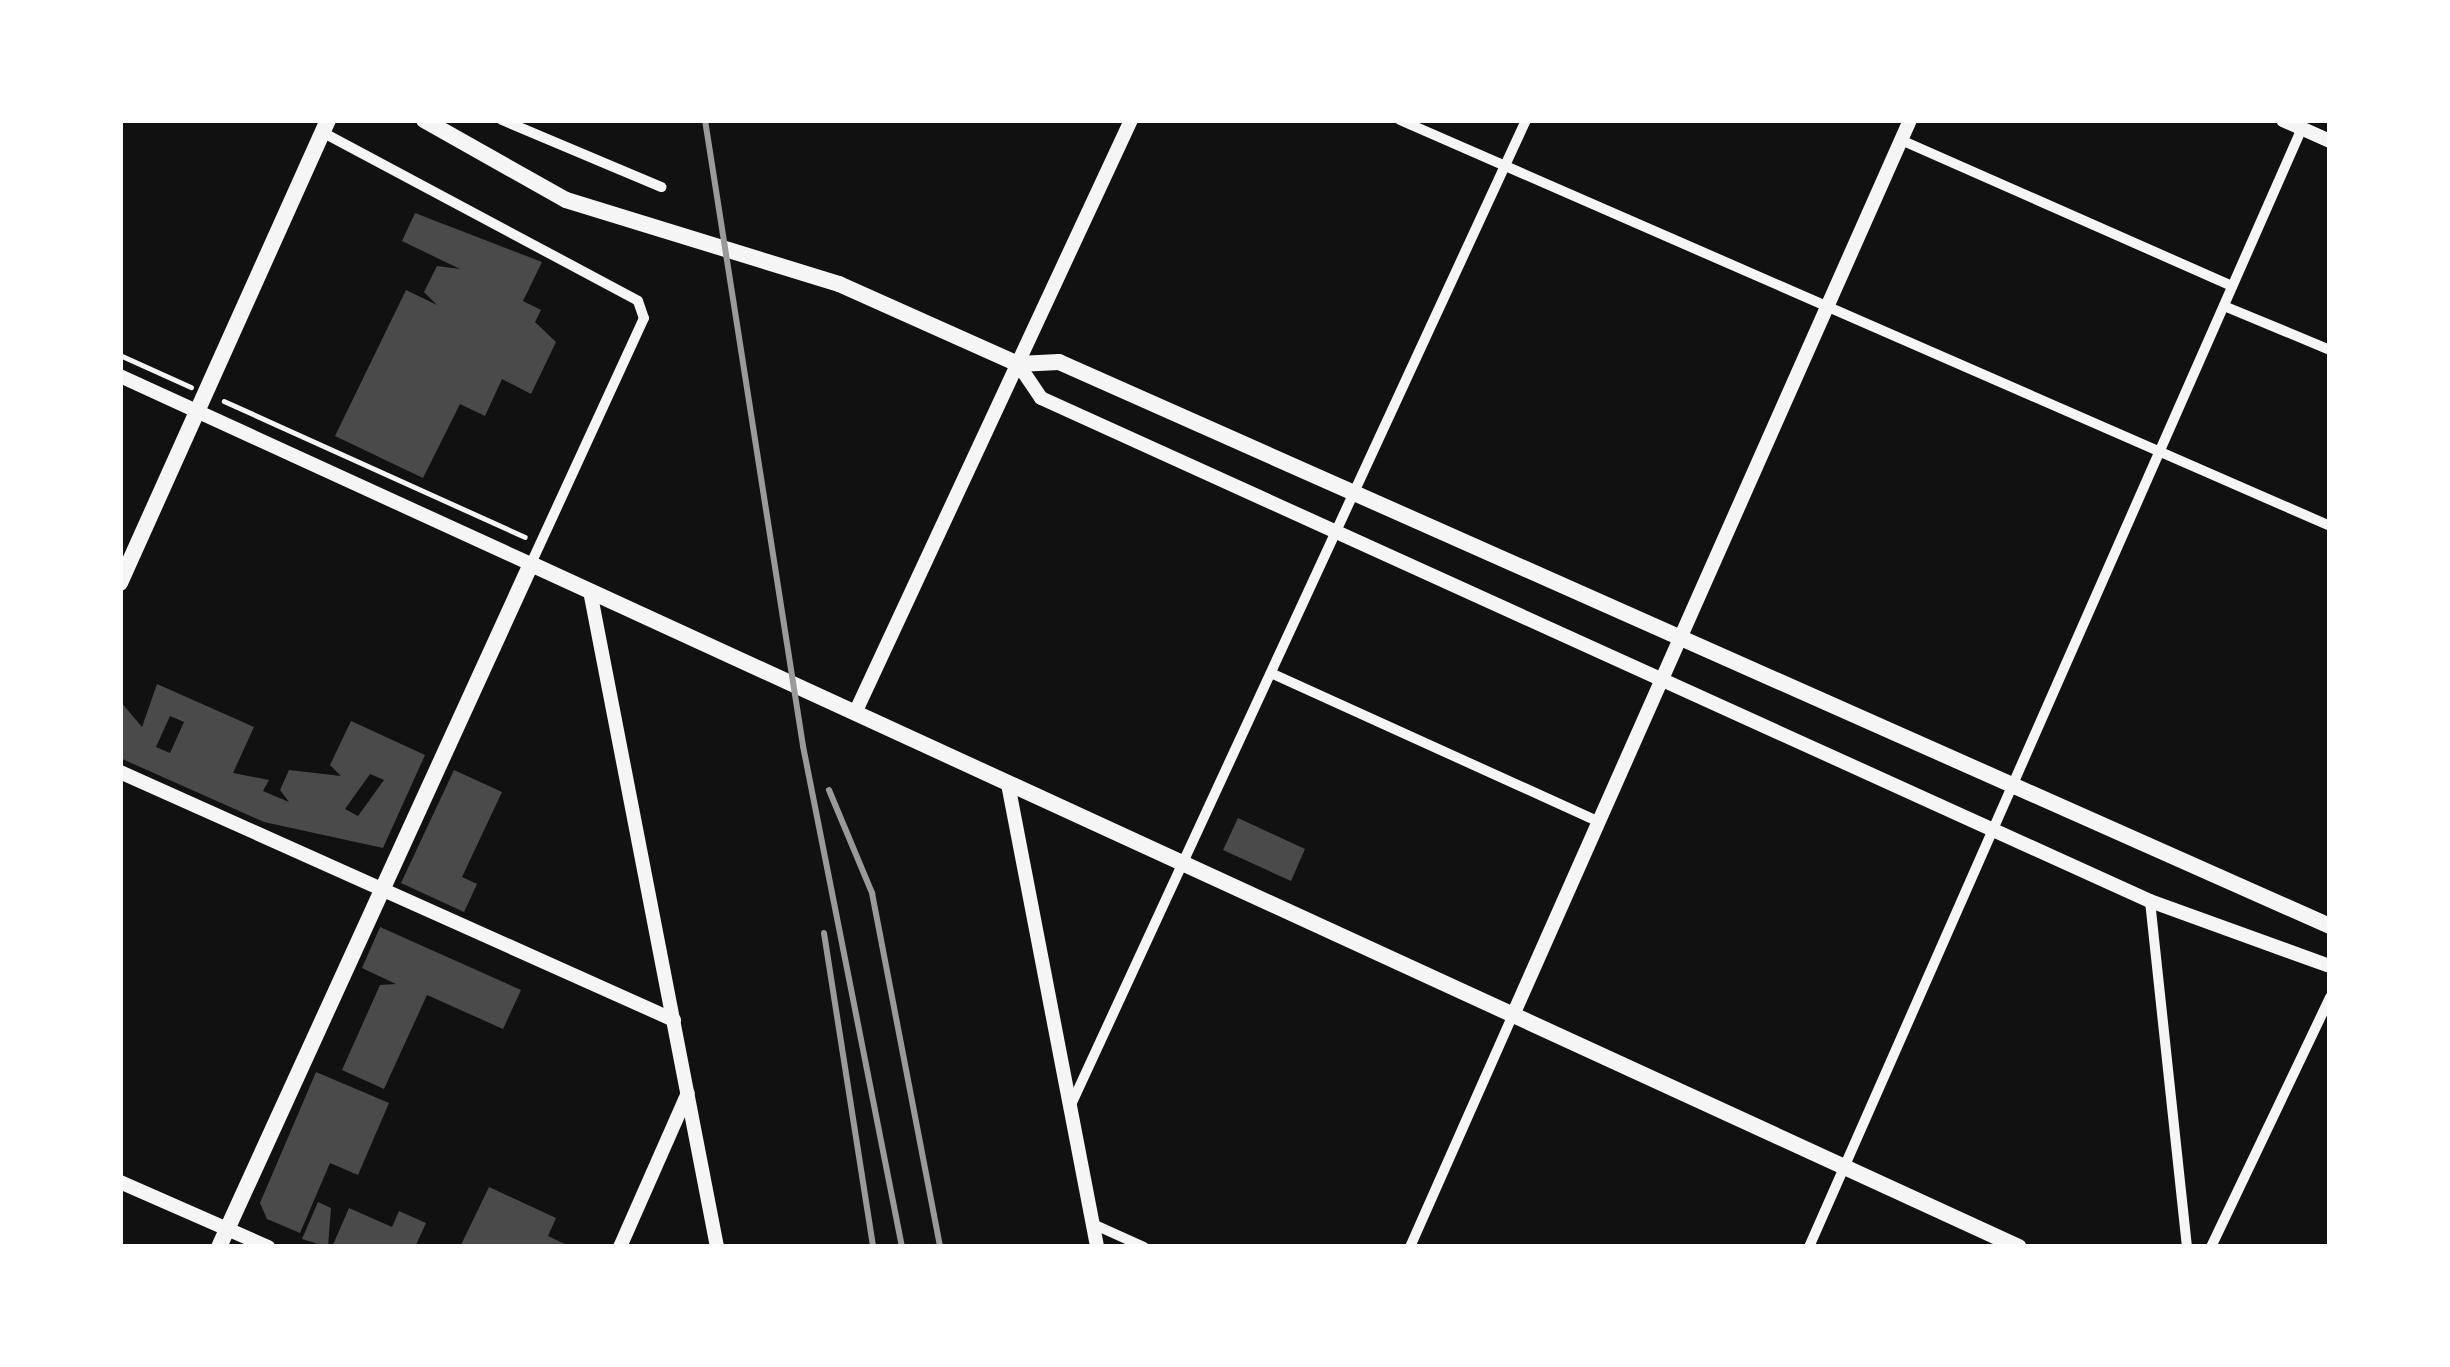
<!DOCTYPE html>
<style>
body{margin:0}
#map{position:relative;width:2450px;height:1367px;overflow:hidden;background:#111;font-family:Figtree,sans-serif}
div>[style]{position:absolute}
.building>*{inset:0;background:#4a4a4a}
.path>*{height:4.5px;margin:-2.25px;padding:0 2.25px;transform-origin:2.25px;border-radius:2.25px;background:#f5f5f5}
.minor>*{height:10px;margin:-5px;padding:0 5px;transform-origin:5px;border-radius:5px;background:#f5f5f5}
.tertiary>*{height:14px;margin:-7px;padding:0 7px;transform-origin:7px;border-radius:7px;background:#f5f5f5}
.secondary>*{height:16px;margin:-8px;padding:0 8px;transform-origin:8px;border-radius:8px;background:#f5f5f5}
.rail>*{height:6px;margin:-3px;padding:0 3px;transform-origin:3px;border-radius:3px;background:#9a9a9a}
span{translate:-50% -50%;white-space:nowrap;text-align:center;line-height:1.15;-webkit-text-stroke:10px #fff;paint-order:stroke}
.frame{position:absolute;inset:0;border:123px solid #fff;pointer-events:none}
</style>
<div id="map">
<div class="building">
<div style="clip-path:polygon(415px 213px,542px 262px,523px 301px,541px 310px,535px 322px,556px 342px,531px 394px,502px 379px,485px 416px,460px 404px,423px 478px,335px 436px,406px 290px,437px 305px,424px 292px,437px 266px,460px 269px,402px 241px)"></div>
<div style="clip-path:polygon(evenodd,157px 684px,254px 727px,233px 773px,269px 780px,263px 791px,289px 802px,280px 790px,289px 770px,341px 776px,330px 765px,351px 721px,425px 755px,383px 848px,264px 822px,120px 758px,120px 701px,142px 727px,157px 684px,170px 716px,184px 722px,170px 753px,156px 747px,170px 716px,157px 684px,370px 774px,384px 780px,358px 816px,345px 809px,370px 774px)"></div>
<div style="clip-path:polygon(454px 770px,502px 792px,462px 877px,477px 884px,464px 912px,401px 883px)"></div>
<div style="clip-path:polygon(1238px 818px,1305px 849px,1291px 881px,1223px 850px)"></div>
<div style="clip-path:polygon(380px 927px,521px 990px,503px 1029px,427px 995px,384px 1089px,342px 1070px,380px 985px,396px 984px,362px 968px)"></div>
<div style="clip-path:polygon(316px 1072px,389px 1103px,358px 1175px,330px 1163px,300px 1233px,267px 1219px,260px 1203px)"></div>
<div style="clip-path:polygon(489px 1187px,556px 1218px,548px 1236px,571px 1247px,460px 1247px)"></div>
<div style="clip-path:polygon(318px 1202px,331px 1208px,328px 1247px,302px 1239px)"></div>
<div style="clip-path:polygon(349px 1208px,392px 1227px,399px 1211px,426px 1223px,415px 1247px,332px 1247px)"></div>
</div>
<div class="path">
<div style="left:120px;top:355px;width:78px;rotate:24.3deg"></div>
<div style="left:224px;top:401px;width:330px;rotate:24.3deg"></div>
</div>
<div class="minor">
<div style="left:502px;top:120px;width:173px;rotate:22.8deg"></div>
<div style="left:1400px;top:120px;width:1015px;rotate:23.58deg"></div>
<div style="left:322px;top:132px;width:358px;rotate:28.1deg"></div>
<div style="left:638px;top:301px;width:18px;rotate:71deg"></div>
<div style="left:644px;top:318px;width:271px;rotate:114.7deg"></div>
<div style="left:1901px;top:140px;width:362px;rotate:23.8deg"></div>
<div style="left:2224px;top:306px;width:115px;rotate:22.5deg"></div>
<div style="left:1273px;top:674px;width:358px;rotate:24.4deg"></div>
<div style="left:2150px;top:901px;width:348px;rotate:83.9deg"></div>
<div style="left:1070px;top:1107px;width:1087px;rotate:-65.2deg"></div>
<div style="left:1093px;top:1224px;width:56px;rotate:24.3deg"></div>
<div style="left:1410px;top:1247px;width:254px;rotate:-66.1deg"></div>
<div style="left:1809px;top:1247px;width:1223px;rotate:-66.22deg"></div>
<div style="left:2211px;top:1247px;width:277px;rotate:-64.5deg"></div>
</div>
<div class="tertiary">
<div style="left:2283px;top:120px;width:51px;rotate:24.1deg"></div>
<div style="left:1018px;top:364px;width:41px;rotate:55.9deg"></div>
<div style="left:1041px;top:398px;width:1218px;rotate:24.4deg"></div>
<div style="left:2150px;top:901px;width:191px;rotate:19.9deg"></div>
<div style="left:120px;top:376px;width:452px;rotate:24.6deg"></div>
<div style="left:590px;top:591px;width:668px;rotate:79.04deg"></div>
<div style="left:855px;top:713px;width:654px;rotate:-65.04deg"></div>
<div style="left:120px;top:772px;width:607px;rotate:24.12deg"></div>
<div style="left:1008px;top:784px;width:471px;rotate:79.1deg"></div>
<div style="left:1513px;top:1015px;width:979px;rotate:-66.08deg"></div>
<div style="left:120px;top:1182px;width:162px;rotate:23.7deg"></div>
<div style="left:620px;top:1247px;width:168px;rotate:-66.2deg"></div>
</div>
<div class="secondary">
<div style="left:424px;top:120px;width:163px;rotate:29.4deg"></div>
<div style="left:566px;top:200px;width:286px;rotate:17.1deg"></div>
<div style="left:839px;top:284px;width:196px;rotate:24.1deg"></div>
<div style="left:1018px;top:364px;width:41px;rotate:-2.8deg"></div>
<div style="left:1059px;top:362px;width:1391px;rotate:23.93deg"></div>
<div style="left:120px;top:583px;width:508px;rotate:-65.81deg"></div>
<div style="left:219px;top:1247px;width:751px;rotate:-65.45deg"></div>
<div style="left:531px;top:564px;width:1637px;rotate:24.66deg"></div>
</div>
<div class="rail">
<div style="left:705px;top:120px;width:634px;rotate:81.1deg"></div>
<div style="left:803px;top:746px;width:511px;rotate:78.82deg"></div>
<div style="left:829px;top:790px;width:112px;rotate:67.3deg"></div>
<div style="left:872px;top:893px;width:360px;rotate:79.1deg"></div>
<div style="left:824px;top:933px;width:318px;rotate:81.1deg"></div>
</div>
<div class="frame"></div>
</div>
